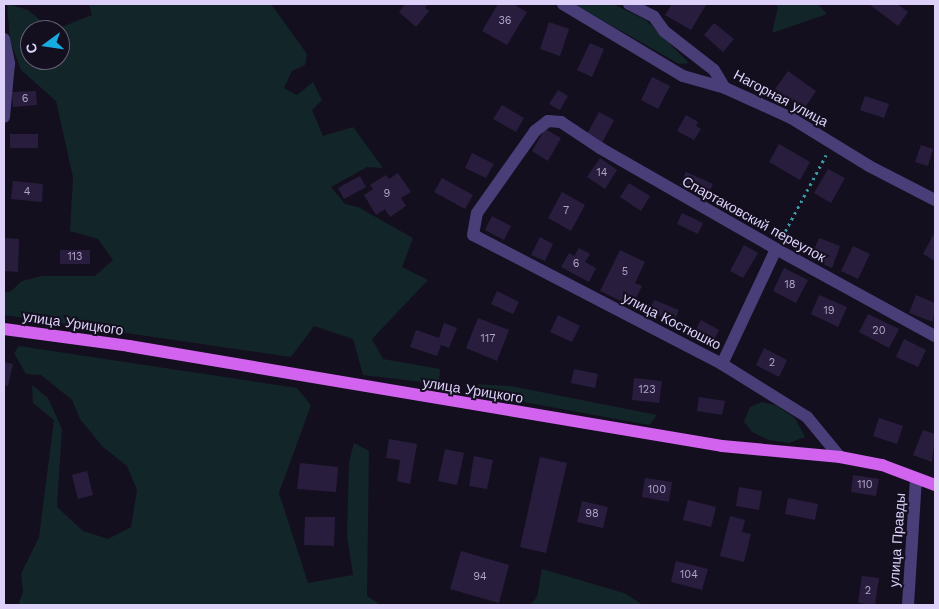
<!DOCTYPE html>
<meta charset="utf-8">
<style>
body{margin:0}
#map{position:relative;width:939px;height:609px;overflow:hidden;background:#140f1f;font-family:"Work Sans",sans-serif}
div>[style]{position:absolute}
.green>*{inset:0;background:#122528}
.building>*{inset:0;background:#291d3e}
.path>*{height:2.5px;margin-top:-1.25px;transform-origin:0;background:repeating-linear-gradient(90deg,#3a9ba6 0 2.5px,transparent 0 6.5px)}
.minor>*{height:12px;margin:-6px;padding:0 6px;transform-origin:6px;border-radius:6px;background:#4a3e79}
.major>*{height:12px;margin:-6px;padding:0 6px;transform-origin:6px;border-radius:6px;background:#d263ef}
span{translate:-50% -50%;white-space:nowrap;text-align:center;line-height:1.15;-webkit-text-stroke:4px #140f1f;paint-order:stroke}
.number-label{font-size:11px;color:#b0a4cb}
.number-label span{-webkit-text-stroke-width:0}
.street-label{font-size:14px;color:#ddd1fa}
.frame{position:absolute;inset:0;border:5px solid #ddd1fa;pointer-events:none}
.north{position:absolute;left:20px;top:20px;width:50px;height:50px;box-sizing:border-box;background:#140f1f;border:1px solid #645d77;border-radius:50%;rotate:256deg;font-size:14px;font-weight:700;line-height:20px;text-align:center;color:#ddd1fa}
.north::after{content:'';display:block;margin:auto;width:18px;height:22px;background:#17ace1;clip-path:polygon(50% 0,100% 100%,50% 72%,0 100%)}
</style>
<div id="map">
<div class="green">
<div style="clip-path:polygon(7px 4px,28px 10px,52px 30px,30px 30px,30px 60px,60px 60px,60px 30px,54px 30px,92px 15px,89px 4px,271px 4px,307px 54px,305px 65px,292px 71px,284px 88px,297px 95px,313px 82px,322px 100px,312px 110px,323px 136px,353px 127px,383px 168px,367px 167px,331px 187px,345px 204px,358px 207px,413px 238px,402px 267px,428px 280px,372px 339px,383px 359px,440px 369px,439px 384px,363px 375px,353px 339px,314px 326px,291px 357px,4px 315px,4px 292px,10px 292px,22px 281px,42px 276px,95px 276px,113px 260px,98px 239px,70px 231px,73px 177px,56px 101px,21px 70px,10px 40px)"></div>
<div style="clip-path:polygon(574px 4px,613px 4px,646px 20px,689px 63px,679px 64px)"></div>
<div style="clip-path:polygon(775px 4px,818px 4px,827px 14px,772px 33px,778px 7px)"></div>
<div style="clip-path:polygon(19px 346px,297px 388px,311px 405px,279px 493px,308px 583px,353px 575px,347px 536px,349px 462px,354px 443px,369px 451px,367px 596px,381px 605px,18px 605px,23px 592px,21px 574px,39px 537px,54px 420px,33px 403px,32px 385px,48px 398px,62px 429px,57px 507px,83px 531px,108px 539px,131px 527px,137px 490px,127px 466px,103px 447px,80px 419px,72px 400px,41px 375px,26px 374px,14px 353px)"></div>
<div style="clip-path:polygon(472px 384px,511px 386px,657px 415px,649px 425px,473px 393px)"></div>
<div style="clip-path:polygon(762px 402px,777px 406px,795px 418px,805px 437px,789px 443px,769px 440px,752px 432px,744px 422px,750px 407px)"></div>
<div style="clip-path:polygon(542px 569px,624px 593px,643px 605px,530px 605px,537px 597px)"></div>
</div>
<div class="building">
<div style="clip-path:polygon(405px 4px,428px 4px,425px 8px,429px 11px,416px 27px,399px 12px)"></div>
<div style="clip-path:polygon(498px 4px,513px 4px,527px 12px,507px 45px,482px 31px)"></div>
<div style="clip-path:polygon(672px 4px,704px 4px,706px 5px,691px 30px,665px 15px)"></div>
<div style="clip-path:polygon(869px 4px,897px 4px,908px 12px,898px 26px)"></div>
<div style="clip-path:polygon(549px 22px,569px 29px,560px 56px,540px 49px)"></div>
<div style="clip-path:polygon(714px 23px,734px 39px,723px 52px,704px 35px)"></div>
<div style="clip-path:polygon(590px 43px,604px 49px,592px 77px,577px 70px)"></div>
<div style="clip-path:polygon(788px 71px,816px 91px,804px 109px,775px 89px)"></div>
<div style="clip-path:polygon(652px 77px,670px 86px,658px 109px,641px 100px)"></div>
<div style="clip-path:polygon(558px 90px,568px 96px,560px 110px,549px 104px)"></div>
<div style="clip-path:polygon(36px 91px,37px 105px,13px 107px,12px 92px)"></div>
<div style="clip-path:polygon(865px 96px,889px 104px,884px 118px,860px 110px)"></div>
<div style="clip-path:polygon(502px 105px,524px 118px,516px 132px,493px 119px)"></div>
<div style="clip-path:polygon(599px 112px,614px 120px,602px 143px,587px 134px)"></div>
<div style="clip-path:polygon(686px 115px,698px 122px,696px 126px,701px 129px,694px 140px,677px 131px)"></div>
<div style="clip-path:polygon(545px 129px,561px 138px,548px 161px,532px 151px)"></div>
<div style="clip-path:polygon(10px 134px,38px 134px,38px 148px,10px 148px)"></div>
<div style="clip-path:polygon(779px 144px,810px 162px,800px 180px,769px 162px)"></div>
<div style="clip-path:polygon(921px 145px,933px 149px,928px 166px,915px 162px)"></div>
<div style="clip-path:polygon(472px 153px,494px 164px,486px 178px,465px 168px)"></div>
<div style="clip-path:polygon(600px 158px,617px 170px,605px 189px,587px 177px)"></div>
<div style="clip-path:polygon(828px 169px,845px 178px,831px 203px,814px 193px)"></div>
<div style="clip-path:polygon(686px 172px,713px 184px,707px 197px,680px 185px)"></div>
<div style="clip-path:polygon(398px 173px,411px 192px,401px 198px,406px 206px,390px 217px,385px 209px,376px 215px,364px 195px,373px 189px,370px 185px,386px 175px,389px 179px)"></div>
<div style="clip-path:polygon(360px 176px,366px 187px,344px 199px,338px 188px)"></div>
<div style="clip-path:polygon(442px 178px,473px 195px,465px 209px,434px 192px)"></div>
<div style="clip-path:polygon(13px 181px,43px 184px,42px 202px,11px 199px)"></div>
<div style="clip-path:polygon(629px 183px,650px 196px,641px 211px,620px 197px)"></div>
<div style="clip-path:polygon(562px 192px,585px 205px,571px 231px,548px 218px)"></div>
<div style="clip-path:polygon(682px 213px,703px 223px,698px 234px,677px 224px)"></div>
<div style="clip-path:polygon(492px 216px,511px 226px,504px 240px,485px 230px)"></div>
<div style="clip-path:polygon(935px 232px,935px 261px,923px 254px)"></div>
<div style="clip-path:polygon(540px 237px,553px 244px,545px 261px,531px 255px)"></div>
<div style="clip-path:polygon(4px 238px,19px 239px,18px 272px,4px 271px)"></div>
<div style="clip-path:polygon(819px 238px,840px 246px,832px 268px,810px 259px)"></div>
<div style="clip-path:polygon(744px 245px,758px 253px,743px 278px,730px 271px)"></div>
<div style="clip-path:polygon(853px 246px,870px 254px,858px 279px,841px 271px)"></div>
<div style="clip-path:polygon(579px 248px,590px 254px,585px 262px,596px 268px,589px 282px,561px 267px,569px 253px,574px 256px)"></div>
<div style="clip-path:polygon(60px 250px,90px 250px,90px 264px,60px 264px)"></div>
<div style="clip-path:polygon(620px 250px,645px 262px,635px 283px,642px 286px,632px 306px,600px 291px)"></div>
<div style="clip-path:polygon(784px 268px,808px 280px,796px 303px,773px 291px)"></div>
<div style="clip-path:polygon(497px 291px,519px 302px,513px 314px,491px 304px)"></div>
<div style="clip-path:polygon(819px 295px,847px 307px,838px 327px,811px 314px)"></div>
<div style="clip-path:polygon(916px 295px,935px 303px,933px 322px,909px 313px)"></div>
<div style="clip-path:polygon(654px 300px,679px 310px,674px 321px,649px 312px)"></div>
<div style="clip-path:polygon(868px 314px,899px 329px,889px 348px,859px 332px)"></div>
<div style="clip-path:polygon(558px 315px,580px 326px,572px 342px,550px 332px)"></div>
<div style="clip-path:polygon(478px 318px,509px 330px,497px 361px,466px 348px)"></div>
<div style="clip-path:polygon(701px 320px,719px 330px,711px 346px,692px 337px)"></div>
<div style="clip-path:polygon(444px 323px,457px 328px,449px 348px,441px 345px,437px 356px,410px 347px,416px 330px,439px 338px)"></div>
<div style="clip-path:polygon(904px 339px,926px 350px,918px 367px,896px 357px)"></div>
<div style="clip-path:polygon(764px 348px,787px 360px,779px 377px,756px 365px)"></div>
<div style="clip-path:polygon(4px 362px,13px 364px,8px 386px,4px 385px)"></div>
<div style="clip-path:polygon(574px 369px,598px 374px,595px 388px,571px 383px)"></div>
<div style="clip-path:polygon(634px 378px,662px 381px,659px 403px,632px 400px)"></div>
<div style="clip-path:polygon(699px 397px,725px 401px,722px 415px,697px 411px)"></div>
<div style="clip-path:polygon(879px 418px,903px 426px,897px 444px,873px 436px)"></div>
<div style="clip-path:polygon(923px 430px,935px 434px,932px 462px,913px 455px)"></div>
<div style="clip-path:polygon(389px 439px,417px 444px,410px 484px,397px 481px,400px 460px,386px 458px)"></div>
<div style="clip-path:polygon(445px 449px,464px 453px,457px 485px,438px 481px)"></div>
<div style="clip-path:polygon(474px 456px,493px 460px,487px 489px,469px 486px)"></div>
<div style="clip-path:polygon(540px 457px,567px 463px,546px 553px,520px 547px)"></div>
<div style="clip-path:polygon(300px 463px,338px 467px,336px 492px,297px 489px)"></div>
<div style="clip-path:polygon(87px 471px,93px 495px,78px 499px,72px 475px)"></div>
<div style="clip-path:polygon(853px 475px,879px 479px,876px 496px,851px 492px)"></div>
<div style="clip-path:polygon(645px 478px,672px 482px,669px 502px,642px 497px)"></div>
<div style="clip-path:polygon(739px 487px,762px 491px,759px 510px,736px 506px)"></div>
<div style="clip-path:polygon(788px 498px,818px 504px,815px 520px,785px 514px)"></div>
<div style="clip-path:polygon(688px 500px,716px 507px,711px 527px,683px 520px)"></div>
<div style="clip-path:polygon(582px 501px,608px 507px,603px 528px,577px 522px)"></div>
<div style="clip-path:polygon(730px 516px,745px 520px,742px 532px,751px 534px,744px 562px,720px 556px)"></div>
<div style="clip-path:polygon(305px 517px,335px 517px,334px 546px,304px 545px)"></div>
<div style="clip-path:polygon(461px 551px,509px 565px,499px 603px,450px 589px)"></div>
<div style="clip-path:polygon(676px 561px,708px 569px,702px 590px,671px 582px)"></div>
<div style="clip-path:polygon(862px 576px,879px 578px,875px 605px,858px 603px)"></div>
</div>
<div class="path">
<div style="left:782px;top:237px;width:93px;rotate:-61.8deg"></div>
</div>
<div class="minor">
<div style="left:563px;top:4px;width:140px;rotate:31deg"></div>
<div style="left:683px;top:76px;width:44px;rotate:15.9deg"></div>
<div style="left:629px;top:4px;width:28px;rotate:27deg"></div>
<div style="left:654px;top:17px;width:17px;rotate:54deg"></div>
<div style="left:664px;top:31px;width:63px;rotate:38deg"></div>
<div style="left:714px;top:70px;width:21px;rotate:59deg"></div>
<div style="left:725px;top:88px;width:72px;rotate:24.4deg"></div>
<div style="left:791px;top:118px;width:92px;rotate:31.6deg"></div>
<div style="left:869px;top:166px;width:74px;rotate:27.3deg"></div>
<div style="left:4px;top:39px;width:25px;rotate:78deg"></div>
<div style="left:9px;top:63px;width:54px;rotate:95.3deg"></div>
<div style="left:722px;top:364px;width:127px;rotate:-64.8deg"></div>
<div style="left:840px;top:457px;width:52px;rotate:-129.5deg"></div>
<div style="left:807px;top:417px;width:100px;rotate:-148.1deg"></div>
<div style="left:722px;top:364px;width:280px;rotate:-152.6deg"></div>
<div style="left:473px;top:235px;width:22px;rotate:-80deg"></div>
<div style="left:477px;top:213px;width:100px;rotate:-54.7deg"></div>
<div style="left:535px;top:131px;width:16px;rotate:-38deg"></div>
<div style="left:548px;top:121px;width:13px;rotate:4deg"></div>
<div style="left:561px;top:122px;width:47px;rotate:33.7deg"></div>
<div style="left:600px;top:148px;width:203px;rotate:29.8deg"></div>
<div style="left:776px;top:249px;width:181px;rotate:28.7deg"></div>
<div style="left:908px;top:605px;width:127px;rotate:-86.4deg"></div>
</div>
<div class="major">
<div style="left:4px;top:329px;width:126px;rotate:7.7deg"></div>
<div style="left:129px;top:346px;width:601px;rotate:9.57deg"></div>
<div style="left:722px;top:446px;width:119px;rotate:5.3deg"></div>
<div style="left:840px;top:457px;width:43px;rotate:10.8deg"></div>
<div style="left:882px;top:465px;width:57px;rotate:20.7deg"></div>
</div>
<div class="number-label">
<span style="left:505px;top:21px">36</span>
<span style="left:25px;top:99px">6</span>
<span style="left:602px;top:173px">14</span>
<span style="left:27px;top:192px">4</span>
<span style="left:387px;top:194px">9</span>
<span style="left:566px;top:211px">7</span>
<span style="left:75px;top:257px">113</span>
<span style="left:576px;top:264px">6</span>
<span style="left:625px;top:272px">5</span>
<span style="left:790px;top:285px">18</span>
<span style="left:829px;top:311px">19</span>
<span style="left:879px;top:331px">20</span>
<span style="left:488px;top:339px">117</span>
<span style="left:772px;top:363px">2</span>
<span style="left:647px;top:390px">123</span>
<span style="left:865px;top:485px">110</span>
<span style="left:657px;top:490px">100</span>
<span style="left:592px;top:514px">98</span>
<span style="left:689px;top:575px">104</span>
<span style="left:480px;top:577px">94</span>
<span style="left:868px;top:591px">2</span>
</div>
<div class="street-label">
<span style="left:781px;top:98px;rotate:28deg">Нагорная улица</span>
<span style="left:754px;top:219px;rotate:29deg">Спартаковский переулок</span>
<span style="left:672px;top:321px;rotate:27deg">улица Костюшко</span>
<span style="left:73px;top:323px;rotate:8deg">улица Урицкого</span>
<span style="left:473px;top:390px;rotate:9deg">улица Урицкого</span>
<span style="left:897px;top:540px;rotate:-86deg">улица Правды</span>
</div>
<div class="frame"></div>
<div class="north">С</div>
</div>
